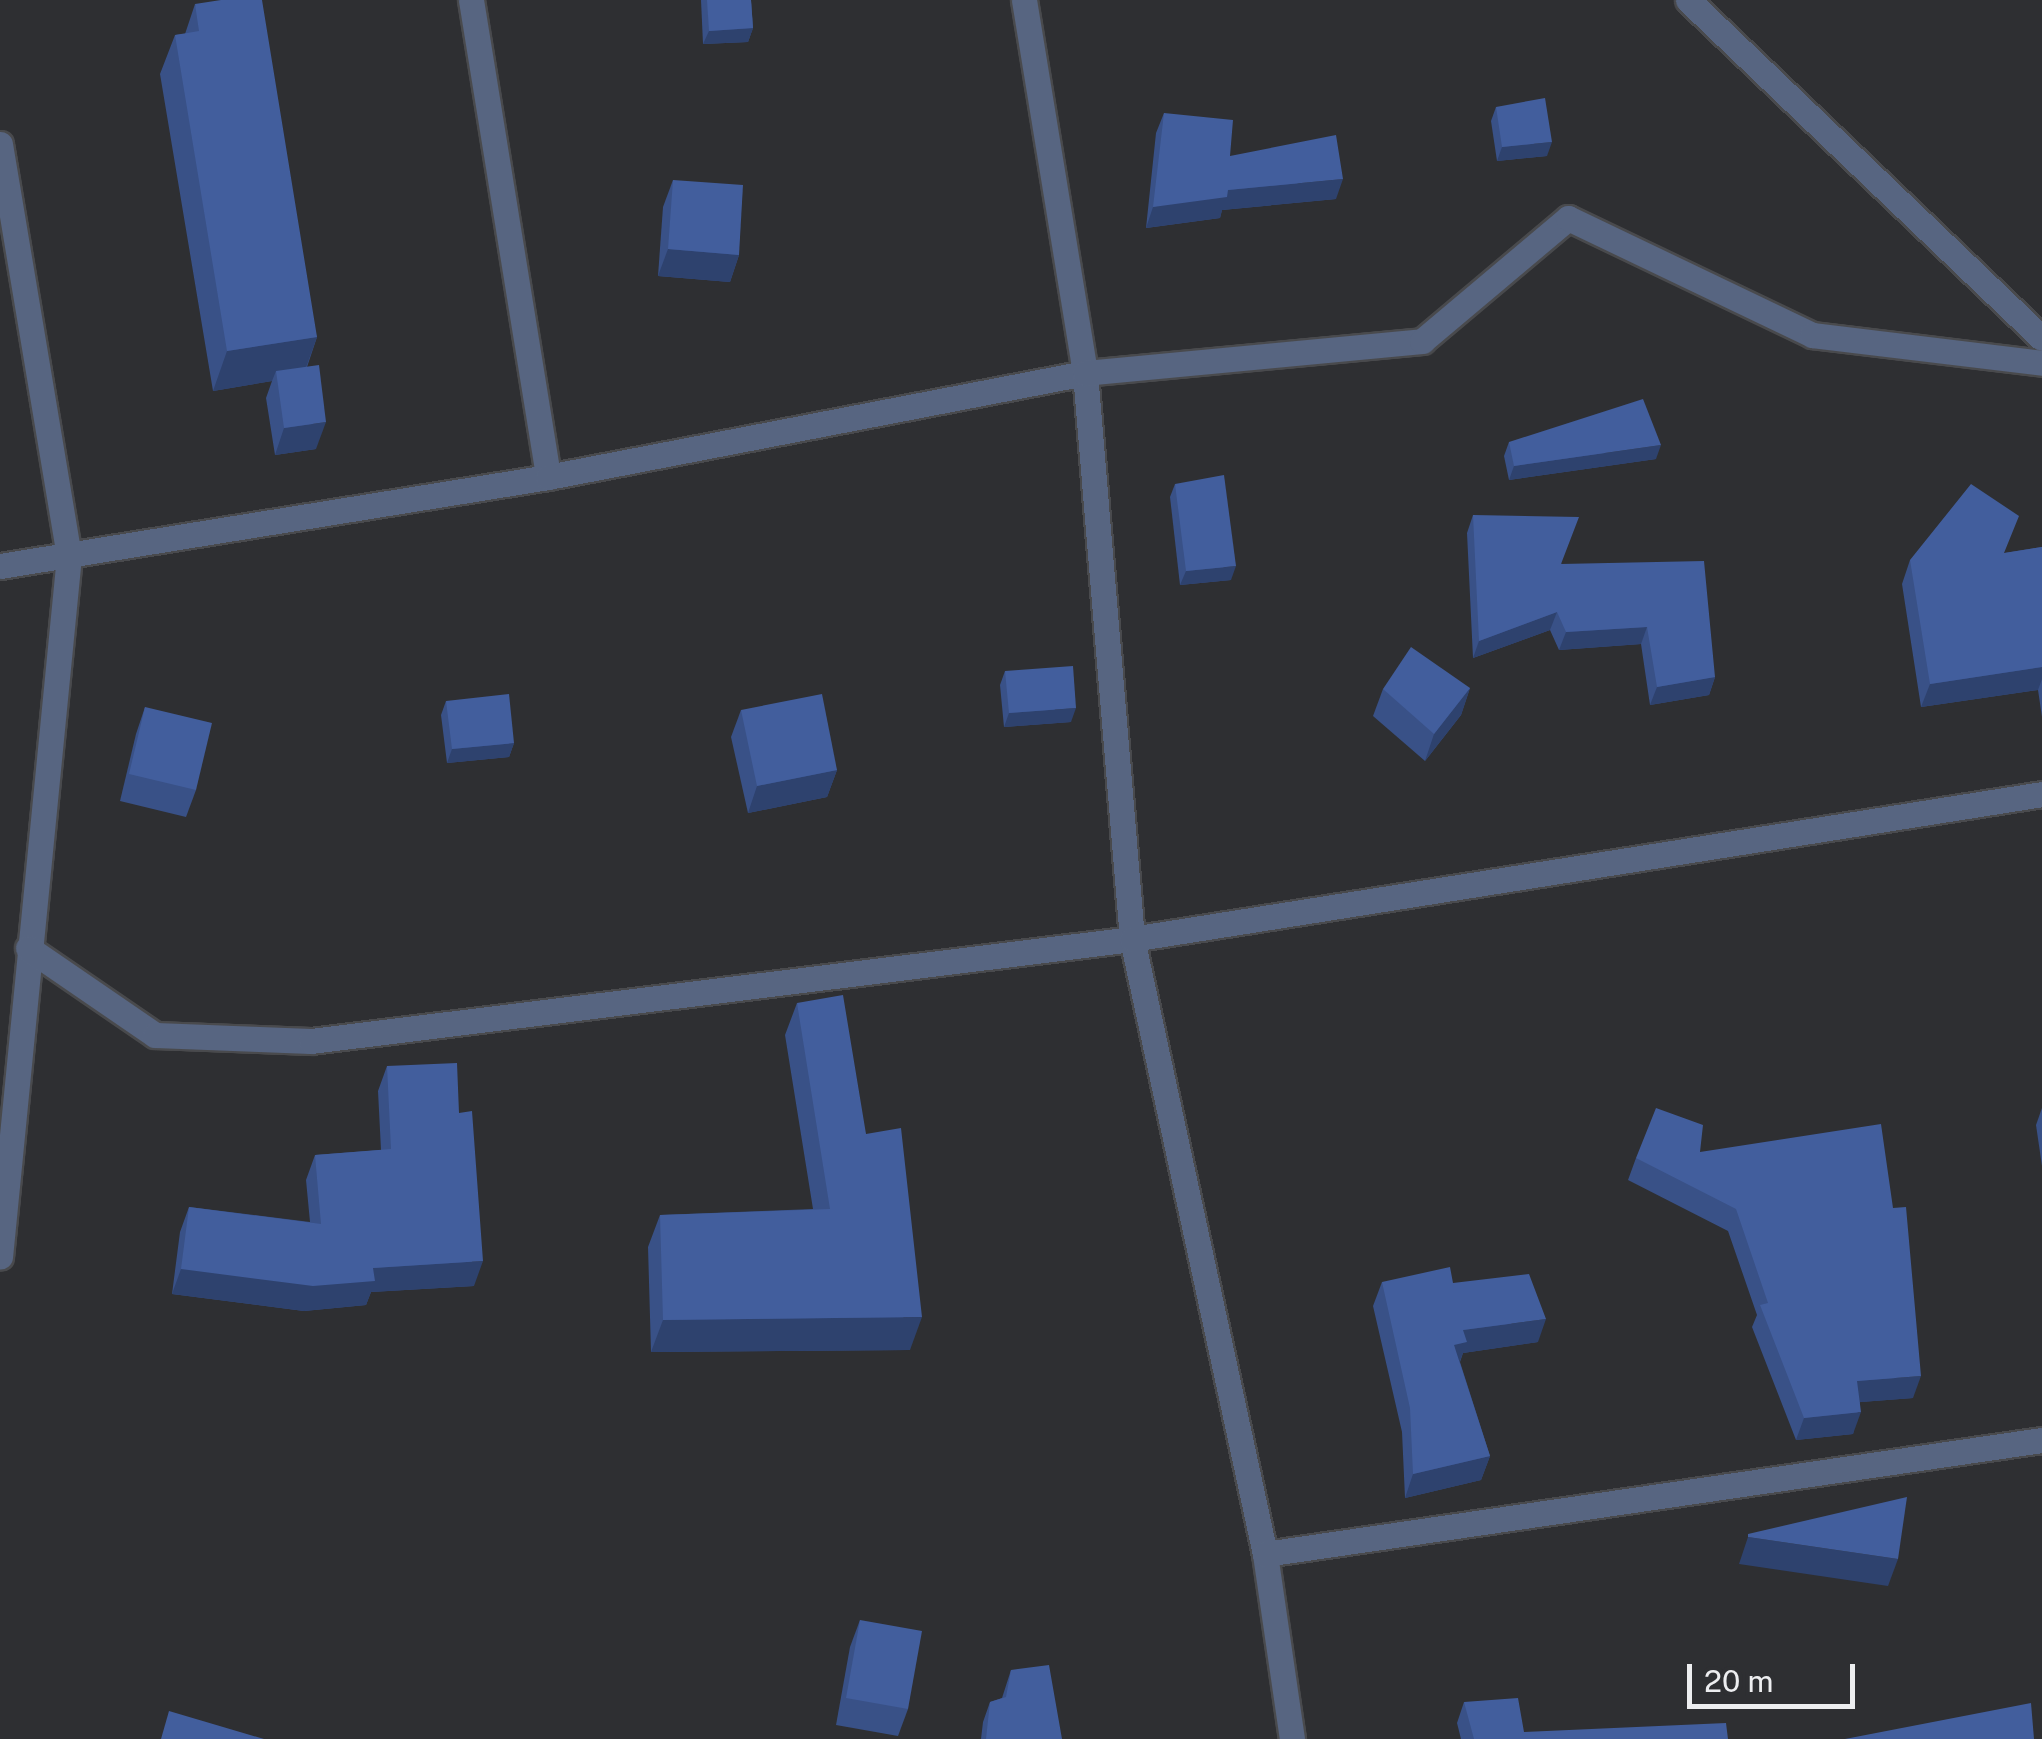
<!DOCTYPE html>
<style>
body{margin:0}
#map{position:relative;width:2042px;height:1739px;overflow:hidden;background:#2e2f32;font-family:"Public Sans",sans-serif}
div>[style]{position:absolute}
.roads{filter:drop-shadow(2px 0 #494a4d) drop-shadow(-2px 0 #494a4d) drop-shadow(0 2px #494a4d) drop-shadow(0 -2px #494a4d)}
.minor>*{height:25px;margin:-12.5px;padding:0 12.5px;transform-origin:12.5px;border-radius:12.5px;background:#576581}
.wall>*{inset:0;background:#395187}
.shaded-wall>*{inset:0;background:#2e426e}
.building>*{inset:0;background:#425e9d}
span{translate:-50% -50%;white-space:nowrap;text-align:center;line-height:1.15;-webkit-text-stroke:9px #2e2f32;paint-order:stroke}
.scale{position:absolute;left:1687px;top:1664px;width:168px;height:45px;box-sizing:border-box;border:5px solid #edeef0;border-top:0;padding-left:12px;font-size:30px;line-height:35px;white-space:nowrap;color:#edeef0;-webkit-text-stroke:8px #2e2f32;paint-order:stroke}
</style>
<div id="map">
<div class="roads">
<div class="minor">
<div style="left:471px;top:0;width:483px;rotate:80.8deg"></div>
<div style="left:1024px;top:0;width:378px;rotate:80.7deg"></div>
<div style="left:1085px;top:373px;width:568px;rotate:85.25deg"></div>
<div style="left:1132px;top:939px;width:629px;rotate:77.8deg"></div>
<div style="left:1265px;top:1554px;width:187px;rotate:81.7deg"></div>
<div style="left:1688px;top:0;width:489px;rotate:43.7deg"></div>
<div style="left:0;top:144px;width:418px;rotate:80.5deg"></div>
<div style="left:69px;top:556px;width:704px;rotate:95.62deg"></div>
<div style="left:0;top:566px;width:555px;rotate:-9.22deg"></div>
<div style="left:548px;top:477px;width:547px;rotate:-10.96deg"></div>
<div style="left:1085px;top:373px;width:339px;rotate:-5.4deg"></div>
<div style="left:1422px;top:341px;width:191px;rotate:-40.1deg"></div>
<div style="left:1568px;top:218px;width:271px;rotate:25.6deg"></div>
<div style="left:1812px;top:335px;width:232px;rotate:6.9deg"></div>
<div style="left:28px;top:948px;width:154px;rotate:34.4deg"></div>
<div style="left:155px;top:1035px;width:156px;rotate:2.2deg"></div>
<div style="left:311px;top:1041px;width:827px;rotate:-7.08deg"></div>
<div style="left:1132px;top:939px;width:921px;rotate:-9.05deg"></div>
<div style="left:1265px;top:1554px;width:785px;rotate:-8.35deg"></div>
</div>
</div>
<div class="wall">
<div style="clip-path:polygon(701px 0,751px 0,753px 28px,748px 42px,703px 44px)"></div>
<div style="clip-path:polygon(195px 4px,317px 337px,307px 367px,316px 449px,275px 455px,266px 398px,272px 381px,213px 391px,160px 74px,175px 35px,185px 34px)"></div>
<div style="clip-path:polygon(1496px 107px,1547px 156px,1497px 161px,1491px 121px)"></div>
<div style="clip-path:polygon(1164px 113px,1230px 156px,1336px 199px,1222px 210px,1220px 218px,1146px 228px,1156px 133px)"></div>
<div style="clip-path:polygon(673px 180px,739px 255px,730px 282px,658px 276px,663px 207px)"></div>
<div style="clip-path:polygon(1509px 442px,1656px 459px,1509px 480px,1504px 456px)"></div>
<div style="clip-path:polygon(1175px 484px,1231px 580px,1180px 585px,1170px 497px)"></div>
<div style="clip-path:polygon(1473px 515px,1562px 564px,1715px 677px,1709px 695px,1650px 705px,1641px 644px,1559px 650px,1550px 630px,1473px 658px,1467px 533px)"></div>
<div style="clip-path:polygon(2042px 547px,2042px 717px,2038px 690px,1921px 707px,1902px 584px,1910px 560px,2005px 553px)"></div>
<div style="clip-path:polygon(1005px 671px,1071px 722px,1004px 727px,1000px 685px)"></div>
<div style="clip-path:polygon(1470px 688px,1461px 715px,1425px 761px,1373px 716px,1383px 689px)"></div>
<div style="clip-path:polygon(446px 701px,514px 743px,509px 757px,447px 763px,441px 715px)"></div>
<div style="clip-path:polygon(145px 707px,196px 790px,186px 817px,120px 801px,136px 734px)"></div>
<div style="clip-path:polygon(741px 710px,837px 770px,827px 797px,748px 813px,731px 737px)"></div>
<div style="clip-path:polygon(797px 1003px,866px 1134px,910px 1350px,651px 1352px,648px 1247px,660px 1215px,813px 1209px,785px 1035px)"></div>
<div style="clip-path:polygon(387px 1066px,459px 1113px,474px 1286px,371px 1292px,366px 1305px,304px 1311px,172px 1294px,180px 1232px,189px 1207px,310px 1222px,306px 1180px,315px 1155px,381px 1150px,378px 1091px)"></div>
<div style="clip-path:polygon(2042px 1108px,2042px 1166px,2036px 1125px)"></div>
<div style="clip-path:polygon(1700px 1152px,1913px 1398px,1860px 1402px,1853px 1434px,1796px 1440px,1752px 1327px,1757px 1315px,1728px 1231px,1628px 1180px,1636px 1158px)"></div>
<div style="clip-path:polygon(1382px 1282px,1453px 1283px,1538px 1342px,1463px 1353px,1460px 1362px,1490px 1456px,1481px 1480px,1405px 1498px,1402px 1432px,1373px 1306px)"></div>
<div style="clip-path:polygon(860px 1620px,908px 1709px,898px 1736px,836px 1725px,850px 1647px)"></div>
<div style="clip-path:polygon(1011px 1670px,1062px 1739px,981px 1739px,983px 1722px,990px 1702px,1002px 1698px)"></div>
<div style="clip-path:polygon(1464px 1702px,1524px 1732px,1728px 1739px,1461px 1739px,1457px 1723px)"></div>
</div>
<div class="shaded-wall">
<div style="clip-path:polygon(753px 28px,748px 42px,703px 44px,709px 31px)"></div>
<div style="clip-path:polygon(1552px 142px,1547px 156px,1497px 161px,1502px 147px)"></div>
<div style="clip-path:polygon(1343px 179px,1336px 199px,1222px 210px,1220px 218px,1146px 228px,1153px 207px,1228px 190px)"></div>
<div style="clip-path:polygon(668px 249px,739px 255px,730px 282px,658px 276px)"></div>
<div style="clip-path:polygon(317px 337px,303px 376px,276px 371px,272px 381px,213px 391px,227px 351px)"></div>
<div style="clip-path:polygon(326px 422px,316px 449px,275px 455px,284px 428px)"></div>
<div style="clip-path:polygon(1661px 445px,1656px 459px,1509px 480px,1514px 466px)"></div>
<div style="clip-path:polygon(1236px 566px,1231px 580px,1180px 585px,1186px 571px)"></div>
<div style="clip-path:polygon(1557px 612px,1550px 630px,1473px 658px,1479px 641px)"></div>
<div style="clip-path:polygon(1647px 627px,1641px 644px,1559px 650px,1566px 632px)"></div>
<div style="clip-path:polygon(2042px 667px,2042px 679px,2038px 690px,1921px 707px,1930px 684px)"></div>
<div style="clip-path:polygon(1715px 677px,1709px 695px,1650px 705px,1657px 687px)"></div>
<div style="clip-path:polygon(1470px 688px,1461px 715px,1425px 761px,1434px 734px)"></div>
<div style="clip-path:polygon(1076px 708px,1071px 722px,1004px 727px,1009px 713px)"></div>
<div style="clip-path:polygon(514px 743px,509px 757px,447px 763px,452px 749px)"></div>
<div style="clip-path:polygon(837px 770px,827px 797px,748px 813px,757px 786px)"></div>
<div style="clip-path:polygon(483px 1261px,474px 1286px,371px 1292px,366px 1305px,304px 1311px,172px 1294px,181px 1269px,373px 1268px)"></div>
<div style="clip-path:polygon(922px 1317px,910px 1350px,651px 1352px,663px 1320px)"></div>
<div style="clip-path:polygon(1546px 1319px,1538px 1342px,1463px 1353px,1458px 1366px,1454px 1345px,1463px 1330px)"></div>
<div style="clip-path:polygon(1921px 1376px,1913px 1398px,1849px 1403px,1857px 1381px)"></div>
<div style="clip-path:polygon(1861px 1412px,1853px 1434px,1796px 1440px,1804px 1418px)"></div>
<div style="clip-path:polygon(1490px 1456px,1481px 1480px,1405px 1498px,1413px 1474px)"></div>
<div style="clip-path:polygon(1748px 1537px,1898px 1559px,1888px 1586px,1739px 1564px)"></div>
</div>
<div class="building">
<div style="clip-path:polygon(221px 0,262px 0,317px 337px,227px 351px,175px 35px,199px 31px,195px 4px)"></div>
<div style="clip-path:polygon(707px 0,751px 0,753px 28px,709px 31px)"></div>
<div style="clip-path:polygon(1545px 98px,1552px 142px,1502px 147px,1496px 107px)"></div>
<div style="clip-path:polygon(1164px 113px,1233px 120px,1230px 156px,1336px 135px,1343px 179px,1228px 190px,1227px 197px,1153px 207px)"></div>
<div style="clip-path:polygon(673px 180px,743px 185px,739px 255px,668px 249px)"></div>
<div style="clip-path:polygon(319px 365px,326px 422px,284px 428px,276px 371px)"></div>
<div style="clip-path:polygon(1643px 399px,1661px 445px,1514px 466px,1509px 442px)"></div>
<div style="clip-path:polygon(1224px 475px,1236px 566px,1186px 571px,1175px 484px)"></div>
<div style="clip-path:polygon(1971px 484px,2019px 516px,2004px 553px,2042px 547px,2042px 667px,1930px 684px,1910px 560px)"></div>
<div style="clip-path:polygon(1473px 515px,1579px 517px,1561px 564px,1704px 561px,1715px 677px,1657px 687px,1647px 627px,1566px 632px,1557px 612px,1479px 641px)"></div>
<div style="clip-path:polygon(1411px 647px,1470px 688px,1434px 734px,1383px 689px)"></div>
<div style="clip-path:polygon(1073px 666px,1076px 708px,1009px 713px,1005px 671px)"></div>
<div style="clip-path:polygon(509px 694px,514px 743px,452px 749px,446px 701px)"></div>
<div style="clip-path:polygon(822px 694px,837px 770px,757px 786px,741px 710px)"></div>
<div style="clip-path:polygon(145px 707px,212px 723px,196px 790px,129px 774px)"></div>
<div style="clip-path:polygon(843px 995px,866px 1134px,901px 1128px,922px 1317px,663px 1320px,660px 1215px,830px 1209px,797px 1003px)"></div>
<div style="clip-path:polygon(457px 1063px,459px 1113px,472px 1111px,483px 1261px,373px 1268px,375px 1281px,313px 1286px,181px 1269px,189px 1207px,321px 1224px,315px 1155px,391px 1149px,387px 1066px)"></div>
<div style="clip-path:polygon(1656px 1108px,1703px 1125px,1700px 1152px,1881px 1124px,1893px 1208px,1906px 1207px,1921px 1376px,1857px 1381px,1861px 1412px,1804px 1418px,1760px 1305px,1768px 1303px,1736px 1209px,1636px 1158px)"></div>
<div style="clip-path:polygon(1450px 1267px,1453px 1283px,1529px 1274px,1546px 1319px,1463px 1330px,1467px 1342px,1454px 1345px,1490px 1456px,1413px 1474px,1410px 1408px,1382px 1282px)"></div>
<div style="clip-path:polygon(1907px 1497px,1898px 1559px,1748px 1537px,1748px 1534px)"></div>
<div style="clip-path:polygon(860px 1620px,922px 1631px,908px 1709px,846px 1698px)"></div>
<div style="clip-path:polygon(1049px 1665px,1062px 1739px,986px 1739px,990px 1702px,1006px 1697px,1011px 1670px)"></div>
<div style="clip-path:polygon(1518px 1698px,1524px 1732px,1726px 1723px,1728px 1739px,1474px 1739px,1464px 1702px)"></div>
<div style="clip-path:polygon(2031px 1703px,2034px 1739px,1845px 1739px)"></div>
<div style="clip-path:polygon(169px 1711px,264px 1739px,161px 1739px)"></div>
</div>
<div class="scale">20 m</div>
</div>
